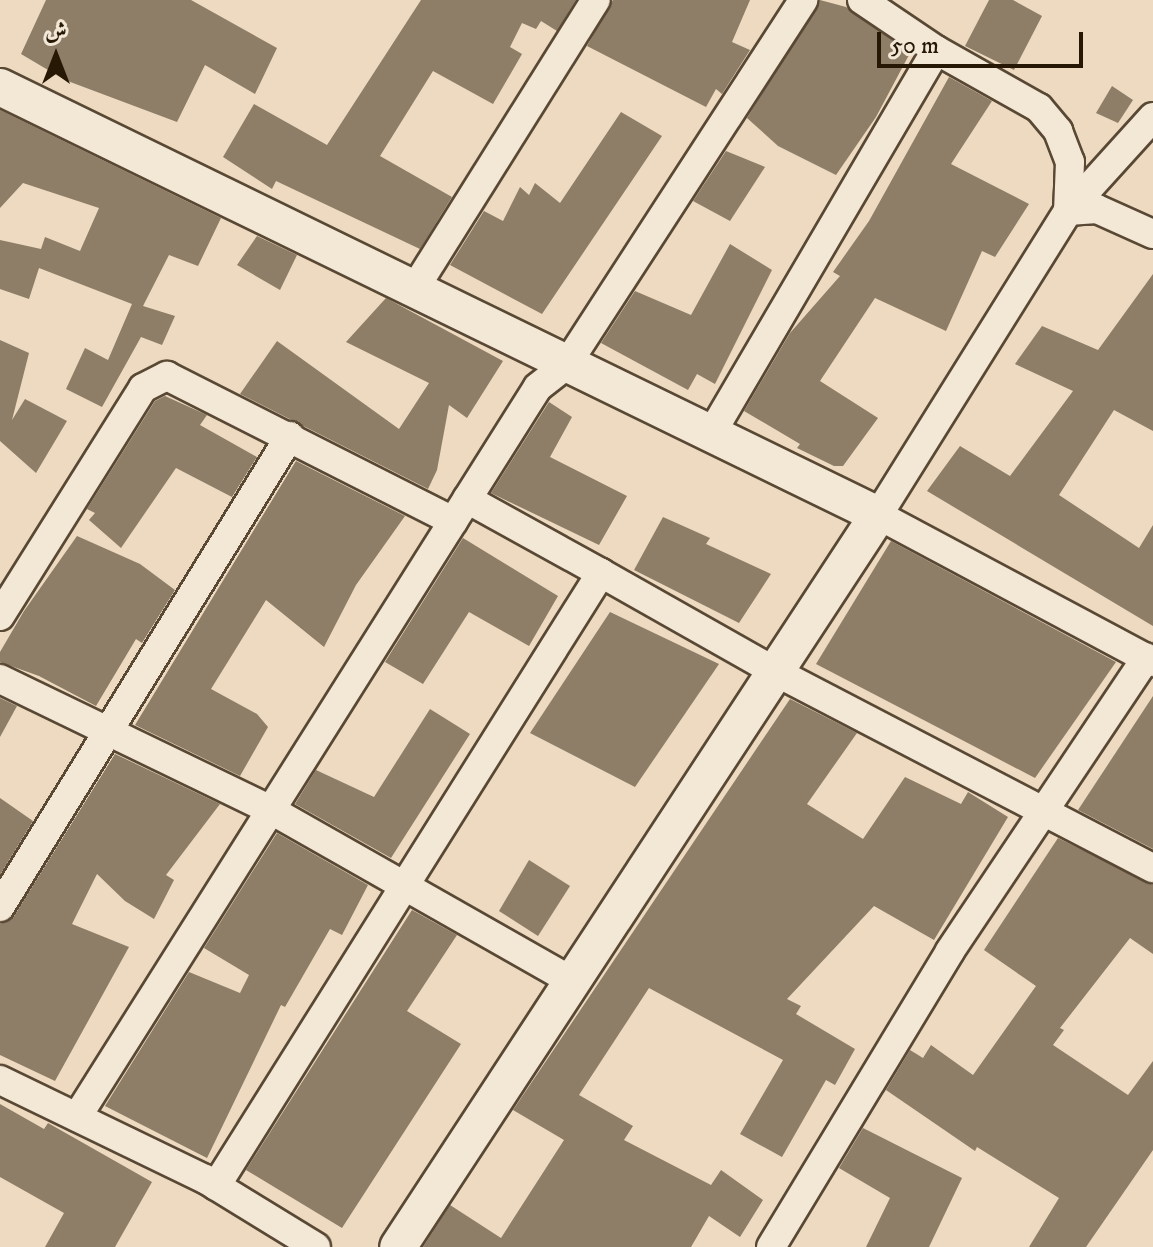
<!DOCTYPE html>
<meta charset="utf-8">
<style>
body{margin:0}
#map{position:relative;width:1153px;height:1247px;overflow:hidden;background:#eddac0;font-family:"IM FELL DW Pica",Amiri,serif}
div>[style]{position:absolute}
.building>*{inset:0;background:#8e7d67}
.roads{filter:drop-shadow(2px 0 #584834) drop-shadow(-2px 0 #584834) drop-shadow(0 2px #584834) drop-shadow(0 -2px #584834)}
.minor>*{height:28px;margin:-14px;padding:0 14px;transform-origin:14px;border-radius:14px;background:#f3e7d6}
.tertiary>*{height:36px;margin:-18px;padding:0 18px;transform-origin:18px;border-radius:18px;background:#f3e7d6}
span{translate:-50% -50%;white-space:nowrap;text-align:center;line-height:1.15;-webkit-text-stroke:7px #f3e7d6;paint-order:stroke}
.north{position:absolute;left:16px;top:16px;width:80px;height:80px;-webkit-text-stroke:6px #f3e7d6;paint-order:stroke;rotate:0deg;font-size:22px;font-weight:700;line-height:32px;text-align:center;color:#271806}
.north::after{content:'';display:block;margin:auto;width:28px;height:36px;background:#271806;clip-path:polygon(50% 0,100% 100%,50% 72%,0 100%)}
.scale{position:absolute;left:877px;top:32px;width:206px;height:36px;box-sizing:border-box;border:4px solid #271806;border-top:0;padding-left:10px;font-size:24px;line-height:28px;white-space:nowrap;color:#271806;-webkit-text-stroke:6px #f3e7d6;paint-order:stroke}
</style>
<div id="map">
<div class="building">
<div style="clip-path:polygon(46px 0,191px 0,277px 48px,255px 94px,205px 65px,177px 122px,65px 80px,21px 54px)"></div>
<div style="clip-path:polygon(421px 0,576px 0,557px 31px,541px 21px,536px 29px,522px 23px,510px 47px,522px 54px,493px 104px,433px 71px,380px 156px,452px 197px,420px 249px,276px 181px,272px 189px,223px 157px,254px 104px,327px 145px)"></div>
<div style="clip-path:polygon(613px 0,750px 0,732px 42px,750px 50px,722px 94px,716px 89px,706px 107px,587px 46px)"></div>
<div style="clip-path:polygon(820px 0,846px 7px,910px 53px,876px 117px,836px 175px,778px 146px,747px 118px)"></div>
<div style="clip-path:polygon(989px 0,1013px 0,1042px 16px,1014px 70px,965px 46px)"></div>
<div style="clip-path:polygon(949px 77px,992px 101px,951px 164px,1029px 204px,995px 257px,982px 251px,946px 331px,875px 298px,820px 381px,878px 418px,843px 466px,834px 466px,797px 448px,800px 444px,744px 411px,790px 333px,840px 276px,833px 272px,869px 221px)"></div>
<div style="clip-path:polygon(1112px 86px,1133px 100px,1118px 123px,1096px 113px)"></div>
<div style="clip-path:polygon(0 110px,221px 218px,198px 266px,169px 255px,143px 306px,175px 316px,162px 345px,141px 337px,102px 407px,66px 389px,85px 348px,108px 360px,132px 304px,39px 268px,29px 299px,0 289px,0 240px,41px 249px,45px 237px,80px 251px,99px 208px,23px 183px,0 208px)"></div>
<div style="clip-path:polygon(621px 112px,662px 136px,542px 314px,450px 265px,484px 211px,503px 221px,520px 187px,529px 195px,535px 183px,560px 203px)"></div>
<div style="clip-path:polygon(726px 151px,765px 167px,730px 221px,693px 201px)"></div>
<div style="clip-path:polygon(257px 236px,297px 255px,280px 290px,237px 265px)"></div>
<div style="clip-path:polygon(730px 244px,772px 270px,715px 384px,697px 374px,688px 390px,601px 343px,635px 291px,691px 315px)"></div>
<div style="clip-path:polygon(1153px 274px,1153px 431px,1114px 410px,1059px 495px,1139px 548px,1153px 525px,1153px 626px,927px 491px,960px 446px,1010px 476px,1073px 391px,1015px 364px,1042px 326px,1098px 350px)"></div>
<div style="clip-path:polygon(386px 298px,503px 361px,467px 418px,449px 405px,437px 470px,428px 489px,240px 394px,277px 341px,399px 429px,429px 383px,346px 342px)"></div>
<div style="clip-path:polygon(0 340px,29px 353px,12px 420px,25px 399px,67px 421px,36px 473px,0 441px)"></div>
<div style="clip-path:polygon(165px 396px,207px 415px,200px 425px,257px 457px,232px 497px,176px 468px,121px 548px,89px 520px,95px 513px,87px 509px,155px 401px)"></div>
<div style="clip-path:polygon(549px 402px,572px 417px,550px 457px,627px 496px,599px 545px,491px 493px)"></div>
<div style="clip-path:polygon(296px 461px,405px 516px,356px 585px,324px 647px,266px 600px,211px 689px,257px 714px,268px 727px,240px 776px,135px 725px)"></div>
<div style="clip-path:polygon(663px 517px,710px 538px,706px 544px,771px 574px,739px 623px,634px 570px)"></div>
<div style="clip-path:polygon(77px 536px,140px 564px,175px 590px,142px 643px,136px 639px,96px 706px,39px 676px,0 662px,0 652px,24px 611px)"></div>
<div style="clip-path:polygon(463px 538px,558px 596px,529px 646px,469px 612px,423px 684px,385px 662px)"></div>
<div style="clip-path:polygon(891px 541px,1116px 662px,1035px 778px,816px 664px)"></div>
<div style="clip-path:polygon(610px 612px,719px 664px,635px 787px,530px 733px)"></div>
<div style="clip-path:polygon(1153px 696px,1153px 849px,1078px 810px)"></div>
<div style="clip-path:polygon(0 698px,17px 706px,0 737px)"></div>
<div style="clip-path:polygon(790px 699px,857px 733px,807px 804px,863px 839px,905px 777px,961px 804px,968px 792px,1008px 817px,934px 940px,874px 906px,787px 999px,801px 1006px,796px 1014px,855px 1049px,835px 1085px,826px 1080px,782px 1157px,740px 1134px,783px 1060px,649px 988px,579px 1095px,633px 1126px,624px 1140px,711px 1185px,721px 1170px,763px 1200px,740px 1237px,709px 1216px,691px 1247px,423px 1247px,450px 1205px,501px 1238px,564px 1140px,513px 1110px)"></div>
<div style="clip-path:polygon(430px 709px,470px 734px,391px 858px,295px 804px,316px 770px,374px 797px)"></div>
<div style="clip-path:polygon(115px 754px,220px 804px,166px 875px,174px 880px,154px 919px,125px 901px,97px 874px,72px 924px,129px 947px,55px 1081px,0 1055px,0 924px,14px 916px)"></div>
<div style="clip-path:polygon(0 798px,33px 821px,0 875px)"></div>
<div style="clip-path:polygon(277px 833px,368px 885px,342px 935px,330px 929px,285px 1007px,281px 1005px,207px 1158px,105px 1106px,189px 972px,240px 993px,249px 975px,204px 948px)"></div>
<div style="clip-path:polygon(1058px 838px,1153px 885px,1153px 954px,1130px 938px,1060px 1028px,1064px 1030px,1053px 1045px,1128px 1095px,1153px 1061px,1153px 1150px,1086px 1247px,1029px 1247px,1059px 1198px,977px 1147px,975px 1151px,886px 1090px,910px 1050px,923px 1058px,931px 1045px,973px 1075px,1036px 986px,984px 950px)"></div>
<div style="clip-path:polygon(529px 860px,570px 886px,538px 936px,499px 911px)"></div>
<div style="clip-path:polygon(412px 910px,457px 935px,407px 1011px,461px 1044px,342px 1228px,246px 1170px)"></div>
<div style="clip-path:polygon(0 1104px,44px 1129px,48px 1123px,152px 1182px,115px 1247px,45px 1247px,64px 1213px,0 1177px)"></div>
<div style="clip-path:polygon(863px 1128px,962px 1178px,929px 1247px,866px 1247px,890px 1198px,839px 1168px)"></div>
</div>
<div class="roads">
<div class="minor">
<div style="left:862px;top:0;width:89px;rotate:34deg"></div>
<div style="left:936px;top:50px;width:118px;rotate:29.4deg"></div>
<div style="left:1039px;top:108px;width:30px;rotate:50deg"></div>
<div style="left:1058px;top:131px;width:33px;rotate:69deg"></div>
<div style="left:1070px;top:162px;width:49px;rotate:92.3deg"></div>
<div style="left:1068px;top:211px;width:29px;rotate:-4deg"></div>
<div style="left:1097px;top:209px;width:61px;rotate:24.1deg"></div>
<div style="left:1153px;top:117px;width:127px;rotate:132.1deg"></div>
<div style="left:1068px;top:211px;width:358px;rotate:122deg"></div>
<div style="left:878px;top:515px;width:312px;rotate:28.1deg"></div>
<div style="left:415px;top:288px;width:340px;rotate:-57.9deg"></div>
<div style="left:711px;top:434px;width:445px;rotate:-59.6deg"></div>
<div style="left:601px;top:573px;width:199px;rotate:29.5deg"></div>
<div style="left:774px;top:671px;width:427px;rotate:27.5deg"></div>
<div style="left:0;top:616px;width:269px;rotate:-57.9deg"></div>
<div style="left:143px;top:388px;width:27px;rotate:-27deg"></div>
<div style="left:167px;top:376px;width:321px;rotate:26.9deg"></div>
<div style="left:0;top:679px;width:301px;rotate:25.8deg"></div>
<div style="left:271px;top:810px;width:344px;rotate:29.6deg"></div>
<div style="left:0;top:907px;width:553px;rotate:-58.38deg"></div>
<div style="left:0;top:1080px;width:228px;rotate:25.8deg"></div>
<div style="left:205px;top:1179px;width:130px;rotate:31.5deg"></div>
<div style="left:77px;top:1117px;width:863px;rotate:-57.73deg"></div>
<div style="left:538px;top:387px;width:37px;rotate:-38deg"></div>
<div style="left:567px;top:364px;width:434px;rotate:-57deg"></div>
<div style="left:216px;top:1186px;width:724px;rotate:-57.87deg"></div>
<div style="left:601px;top:573px;width:153px;rotate:-151.1deg"></div>
<div style="left:771px;top:1247px;width:346px;rotate:-58.8deg"></div>
<div style="left:950px;top:951px;width:353px;rotate:-56.2deg"></div>
</div>
<div class="tertiary">
<div style="left:0;top:87px;width:977px;rotate:25.99deg"></div>
<div style="left:878px;top:515px;width:875px;rotate:123.25deg"></div>
</div>
</div>
<div class="north">ش</div>
<div class="scale">50 m</div>
</div>
